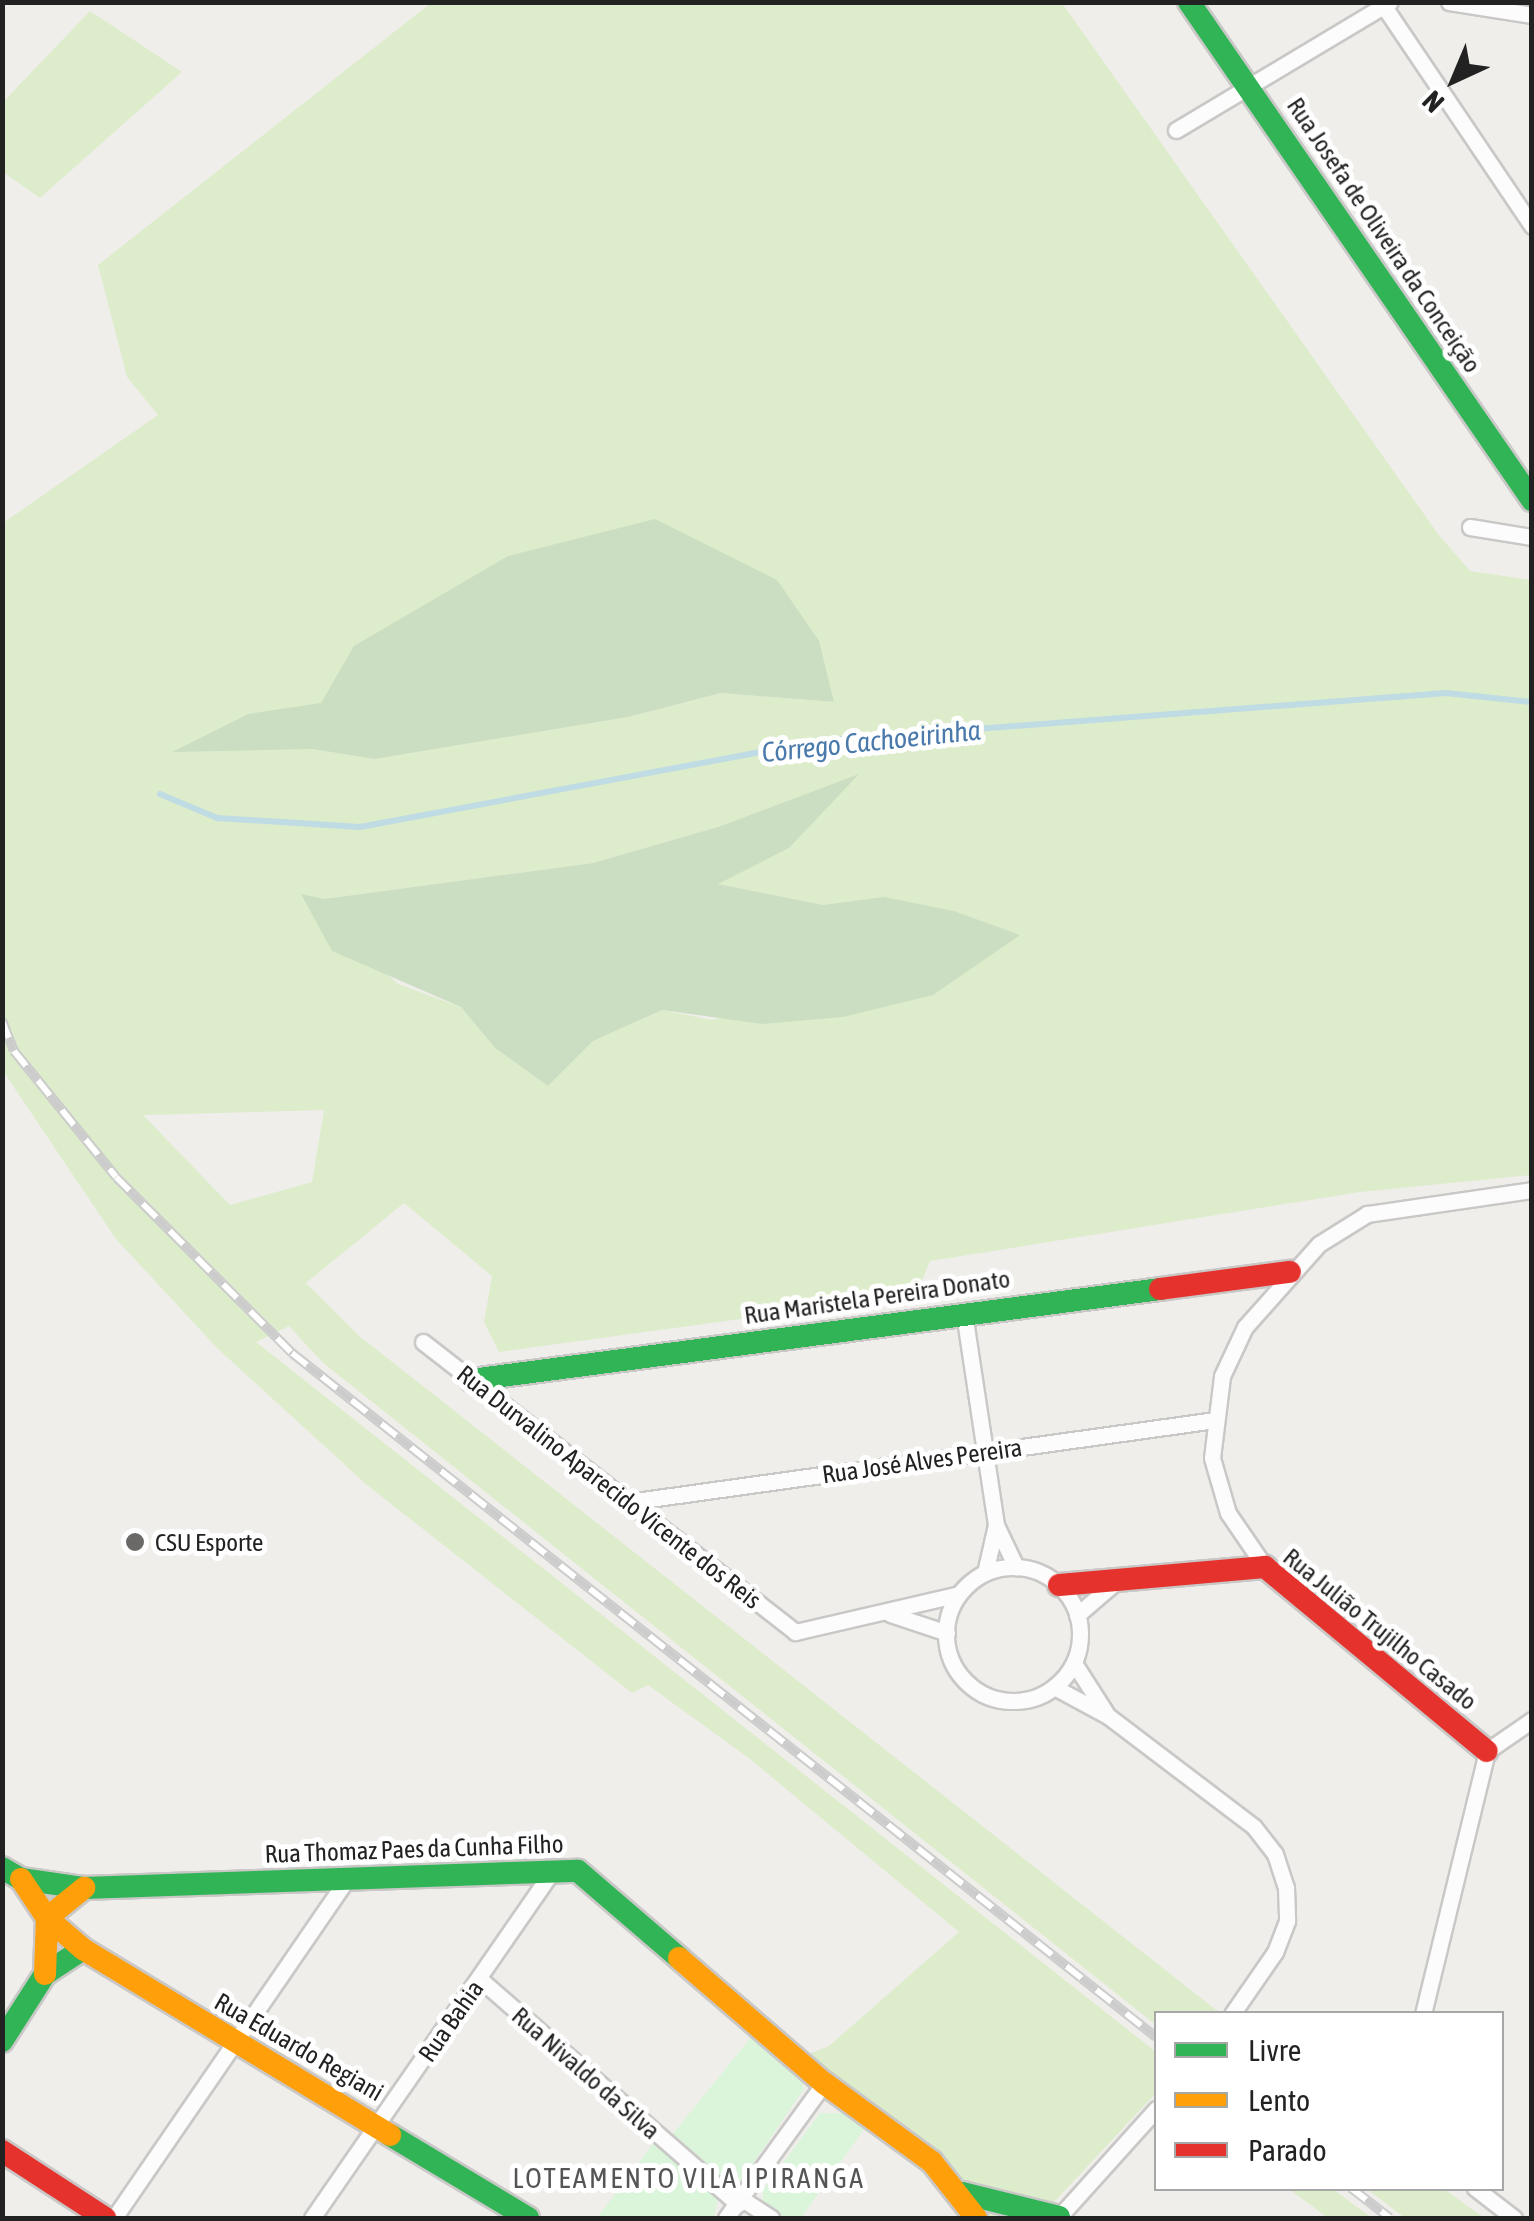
<!DOCTYPE html>
<meta charset="utf-8">
<style>
body{margin:0}
#map{position:relative;width:1534px;height:2221px;overflow:hidden;background:#f0eeeb;font-family:"Asap Condensed",sans-serif}
div>[style]{position:absolute}
.grass>*{inset:0;background:#ddeccb}
.forest>*{inset:0;background:#cbdec1}
.park>*{inset:0;background:#daf5da}
.stream>*{height:6px;margin:-3px;padding:0 3px;transform-origin:3px;border-radius:3px;background:#bfdbe3}
.roads{filter:drop-shadow(2px 0 #c9c8c7) drop-shadow(-2px 0 #c9c8c7) drop-shadow(0 2px #c9c8c7) drop-shadow(0 -2px #c9c8c7)}
.street>*{height:15px;margin:-7.5px;padding:0 7.5px;transform-origin:7.5px;border-radius:7.5px;background:#fdfcfc}
.street>.ring{margin:-7.5px;padding:0;box-sizing:content-box;background:none;border:15px solid #fdfcfc;border-radius:50%}
.fast>*{height:22px;margin:-11px;padding:0 11px;transform-origin:11px;border-radius:11px;background:#30b455}
.slow>*{height:22px;margin:-11px;padding:0 11px;transform-origin:11px;border-radius:11px;background:#ff9f0a}
.jam>*{height:22px;margin:-11px;padding:0 11px;transform-origin:11px;border-radius:11px;background:#e5322d}
.rail>*{height:10px;margin-top:-5px;transform-origin:0;background:repeating-linear-gradient(90deg,#fff 0 19px,#ccc 0 38px);box-sizing:border-box;border-block:2px solid #ccc}
.dots>*{width:28px;height:28px;translate:-50% -50%;box-sizing:border-box;border:5px solid #fff;border-radius:50%}
span{translate:-50% -50%;white-space:nowrap;text-align:center;line-height:1.15;-webkit-text-stroke:10px #fff;paint-order:stroke}
.street-label{font-size:25px;color:#222}
.poi-label{font-size:25px;color:#222}
.left{translate:0 -50%;text-align:left}
.water-label{font-size:28px;color:#4a7aab;font-style:italic}
.neighbourhood-label{font-size:28px;color:#555;letter-spacing:2.5px}
.frame{position:absolute;inset:0;border:5px solid #222;pointer-events:none}
.legend{position:absolute;left:1154px;top:2011px;width:350px;height:180px;box-sizing:border-box;background:#fff;border:2px solid #a7a7a7;margin:0;padding:12px 18px;list-style:none;font-size:30px;color:#222}
.legend li{display:flex;align-items:center;gap:20px;height:50px}
.legend b{width:50px;border:2px solid #a7a7a7}
.north{position:absolute;left:1404px;top:30px;width:100px;height:100px;-webkit-text-stroke:8px #fff;paint-order:stroke;rotate:224deg;font-size:28px;font-weight:700;line-height:40px;text-align:center;color:#222}
.north::after{content:'';display:block;margin:auto;width:35px;height:45px;background:#222;clip-path:polygon(50% 0,100% 100%,50% 72%,0 100%)}
</style>
<div id="map">
<div class="grass">
<div style="clip-path:polygon(evenodd,431px 3px,1062px 3px,1438px 534px,1470px 571px,1531px 580px,1531px 1175px,1360px 1192px,930px 1261px,916px 1295px,499px 1352px,484px 1322px,492px 1276px,404px 1203px,306px 1283px,358px 1335px,1220px 2013px,1156px 2014px,1156px 2025px,322px 1362px,289px 1326px,256px 1342px,1156px 2052px,1156px 2093px,1039px 2218px,988px 2218px,955px 2170px,809px 2054px,829px 2046px,959px 1932px,750px 1759px,648px 1685px,632px 1693px,367px 1485px,218px 1349px,116px 1239px,3px 1071px,3px 523px,158px 415px,127px 377px,98px 265px,431px 3px,819px 641px,833px 702px,721px 693px,628px 717px,375px 759px,312px 749px,174px 751px,248px 714px,819px 641px,431px 3px,855px 776px,789px 848px,716px 884px,823px 905px,884px 898px,954px 911px,1019px 935px,712px 1020px,662px 1010px,593px 1041px,548px 1086px,495px 1048px,461px 1007px,398px 984px,301px 895px,324px 899px,593px 863px,721px 826px,855px 776px,431px 3px,324px 1110px,312px 1182px,230px 1205px,143px 1115px,324px 1110px)"></div>
<div style="clip-path:polygon(90px 11px,182px 72px,40px 198px,3px 172px,3px 102px)"></div>
<div style="clip-path:polygon(1289px 2189px,1333px 2189px,1372px 2218px,1328px 2218px)"></div>
<div style="clip-path:polygon(1367px 2189px,1444px 2189px,1484px 2218px,1405px 2218px)"></div>
</div>
<div class="forest">
<div style="clip-path:polygon(655px 519px,777px 580px,819px 641px,834px 702px,721px 693px,628px 717px,375px 759px,312px 749px,172px 752px,248px 714px,321px 703px,354px 646px,508px 556px)"></div>
<div style="clip-path:polygon(859px 774px,789px 848px,718px 884px,823px 905px,884px 897px,954px 911px,1020px 935px,933px 995px,843px 1017px,762px 1024px,662px 1010px,593px 1041px,548px 1086px,495px 1048px,461px 1007px,332px 951px,301px 894px,324px 899px,593px 863px,721px 826px)"></div>
</div>
<div class="park">
<div style="clip-path:polygon(753px 2035px,800px 2076px,804px 2089px,741px 2181px,729px 2184px,671px 2136px)"></div>
<div style="clip-path:polygon(820px 2113px,843px 2113px,865px 2128px,801px 2218px,784px 2218px,763px 2203px,763px 2190px)"></div>
<div style="clip-path:polygon(655px 2141px,718px 2198px,714px 2218px,597px 2218px)"></div>
</div>
<div class="stream">
<div style="left:160px;top:794px;width:62px;rotate:22.8deg"></div>
<div style="left:217px;top:818px;width:143px;rotate:3.6deg"></div>
<div style="left:360px;top:827px;width:467px;rotate:-10.6deg"></div>
<div style="left:819px;top:741px;width:629px;rotate:-4.38deg"></div>
<div style="left:1446px;top:693px;width:86px;rotate:6deg"></div>
</div>
<div class="roads">
<div class="street">
<div style="left:1381px;top:2px;width:270px;rotate:56deg"></div>
<div style="left:1449px;top:2px;width:84px;rotate:8.9deg"></div>
<div style="left:1176px;top:130px;width:249px;rotate:-30.9deg"></div>
<div style="left:1470px;top:527px;width:63px;rotate:9.2deg"></div>
<div style="left:964px;top:1313px;width:214px;rotate:81.4deg"></div>
<div style="left:996px;top:1525px;width:47px;rotate:64.5deg"></div>
<div style="left:423px;top:1342px;width:472px;rotate:37.9deg"></div>
<div style="left:795px;top:1632px;width:168px;rotate:-13deg"></div>
<div style="left:628px;top:1502px;width:593px;rotate:-7.95deg"></div>
<div style="left:1265px;top:1567px;width:65px;rotate:-124.4deg"></div>
<div style="left:1228px;top:1513px;width:57px;rotate:-106.2deg"></div>
<div style="left:1212px;top:1458px;width:83px;rotate:-83deg"></div>
<div style="left:1222px;top:1376px;width:54px;rotate:-64.9deg"></div>
<div style="left:1245px;top:1327px;width:111px;rotate:-48.3deg"></div>
<div style="left:1319px;top:1244px;width:57px;rotate:-32deg"></div>
<div style="left:1367px;top:1214px;width:167px;rotate:-8.3deg"></div>
<div class="ring" style="left:946px;top:1567px;width:119px;height:119px"></div>
<div style="left:985px;top:1573px;width:49px;rotate:-77.1deg"></div>
<div style="left:890px;top:1614px;width:60px;rotate:18.4deg"></div>
<div style="left:1077px;top:1615px;width:46px;rotate:-40.6deg"></div>
<div style="left:1074px;top:1663px;width:59px;rotate:57.4deg"></div>
<div style="left:1054px;top:1687px;width:61px;rotate:28.2deg"></div>
<div style="left:1108px;top:1716px;width:183px;rotate:37.2deg"></div>
<div style="left:1254px;top:1827px;width:34px;rotate:52deg"></div>
<div style="left:1275px;top:1854px;width:35px;rotate:72deg"></div>
<div style="left:1286px;top:1887px;width:34px;rotate:88deg"></div>
<div style="left:1287px;top:1921px;width:33px;rotate:111deg"></div>
<div style="left:1275px;top:1952px;width:75px;rotate:124.7deg"></div>
<div style="left:481px;top:1980px;width:341px;rotate:41.1deg"></div>
<div style="left:1423px;top:2014px;width:271px;rotate:-76.3deg"></div>
<div style="left:1487px;top:1751px;width:55px;rotate:-34.6deg"></div>
<div style="left:1475px;top:2188px;width:49px;rotate:37.6deg"></div>
<div style="left:742px;top:2199px;width:35px;rotate:33deg"></div>
<div style="left:114px;top:2218px;width:410px;rotate:-55.5deg"></div>
<div style="left:312px;top:2218px;width:423px;rotate:-55.3deg"></div>
<div style="left:726px;top:2218px;width:167px;rotate:-54deg"></div>
<div style="left:1058px;top:2218px;width:147px;rotate:-48deg"></div>
</div>
<div class="fast">
<div style="left:1189px;top:2px;width:605px;rotate:55.44deg"></div>
<div style="left:471px;top:1380px;width:695px;rotate:-7.52deg"></div>
<div style="left:2px;top:1868px;width:22px;rotate:30deg"></div>
<div style="left:21px;top:1879px;width:64px;rotate:8.1deg"></div>
<div style="left:84px;top:1888px;width:494px;rotate:-2deg"></div>
<div style="left:578px;top:1871px;width:133px;rotate:40.7deg"></div>
<div style="left:2px;top:2041px;width:80px;rotate:-57.3deg"></div>
<div style="left:45px;top:1974px;width:45px;rotate:-33.3deg"></div>
<div style="left:390px;top:2135px;width:161px;rotate:31deg"></div>
<div style="left:962px;top:2193px;width:100px;rotate:13.9deg"></div>
</div>
<div class="slow">
<div style="left:21px;top:1879px;width:47px;rotate:56.3deg"></div>
<div style="left:47px;top:1918px;width:48px;rotate:40.7deg"></div>
<div style="left:83px;top:1949px;width:359px;rotate:31.2deg"></div>
<div style="left:679px;top:1958px;width:191px;rotate:40.8deg"></div>
<div style="left:824px;top:2083px;width:134px;rotate:36.2deg"></div>
<div style="left:932px;top:2162px;width:71px;rotate:51.8deg"></div>
<div style="left:45px;top:1974px;width:56px;rotate:-88deg"></div>
<div style="left:47px;top:1918px;width:48px;rotate:-39deg"></div>
</div>
<div class="jam">
<div style="left:1160px;top:1289px;width:131px;rotate:-7.5deg"></div>
<div style="left:1059px;top:1585px;width:207px;rotate:-5deg"></div>
<div style="left:1265px;top:1567px;width:288px;rotate:39.7deg"></div>
<div style="left:2px;top:2151px;width:123px;rotate:33deg"></div>
</div>
</div>
<div class="rail">
<div style="left:2px;top:1020px;width:33px;rotate:69deg"></div>
<div style="left:14px;top:1051px;width:162px;rotate:51deg"></div>
<div style="left:116px;top:1177px;width:249px;rotate:45deg"></div>
<div style="left:292px;top:1353px;width:1102px;rotate:38.37deg"></div>
<div style="left:1351px;top:2188px;width:49px;rotate:37.6deg"></div>
</div>
<div class="dots">
<div style="left:135px;top:1542px;background:#6a6968"></div>
</div>
<div class="street-label">
<span style="left:1384px;top:235px;rotate:56deg">Rua Josefa de Oliveira da Conceição</span>
<span style="left:877px;top:1297px;rotate:-8deg">Rua Maristela Pereira Donato</span>
<span style="left:922px;top:1461px;rotate:-8deg">Rua José Alves Pereira</span>
<span style="left:609px;top:1487px;rotate:38deg">Rua Durvalino Aparecido Vicente dos Reis</span>
<span style="left:1380px;top:1629px;rotate:39deg">Rua Julião Trujilho Casado</span>
<span style="left:414px;top:1849px;rotate:-2deg">Rua Thomaz Paes da Cunha Filho</span>
<span style="left:451px;top:2021px;rotate:-55deg">Rua Bahia</span>
<span style="left:299px;top:2047px;rotate:30deg">Rua Eduardo Regiani</span>
<span style="left:586px;top:2073px;rotate:41deg">Rua Nivaldo da Silva</span>
</div>
<div class="poi-label">
<span class="left" style="left:155px;top:1542px">CSU Esporte</span>
</div>
<div class="water-label">
<span style="left:871px;top:741px;rotate:-6deg">Córrego Cachoeirinha</span>
</div>
<div class="neighbourhood-label">
<span style="left:689px;top:2178px">LOTEAMENTO VILA IPIRANGA</span>
</div>
<div class="frame"></div>
<ul class="legend">
<li><b style="height:12px;background:#30b455"></b>Livre</li>
<li><b style="height:12px;background:#ff9f0a"></b>Lento</li>
<li><b style="height:12px;background:#e5322d"></b>Parado</li>
</ul>
<div class="north">N</div>
</div>
